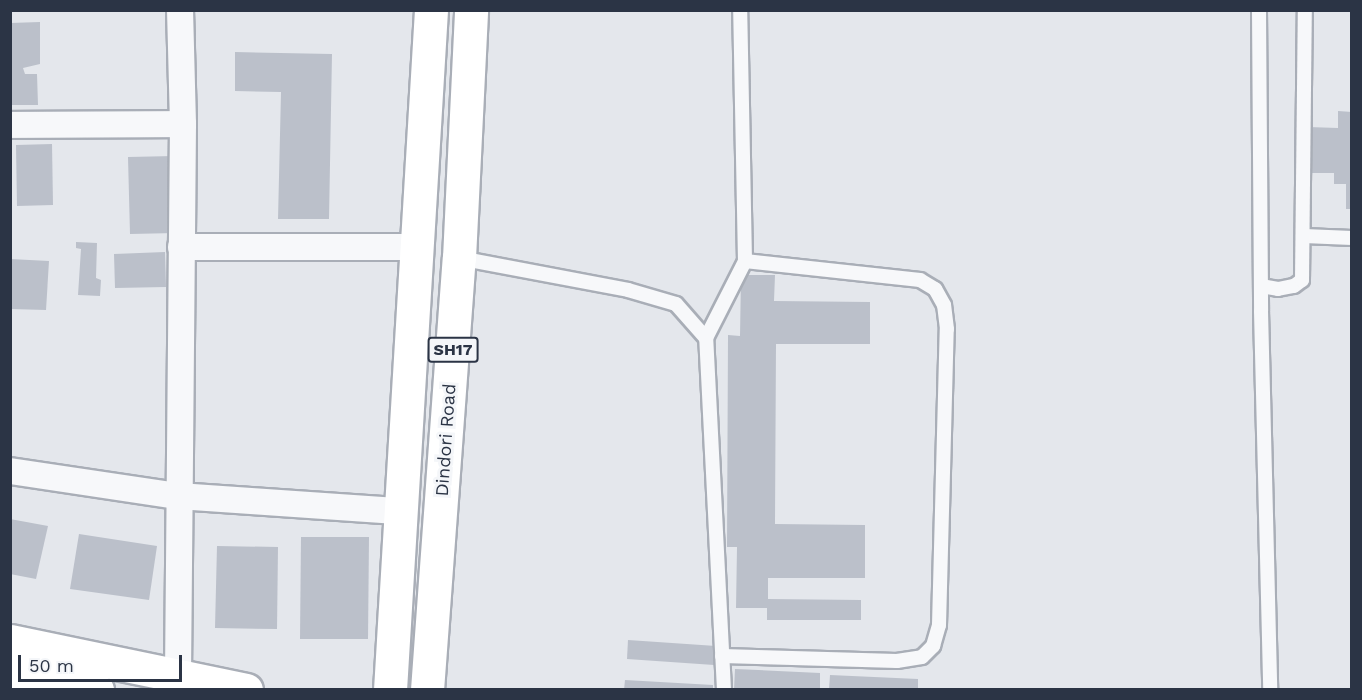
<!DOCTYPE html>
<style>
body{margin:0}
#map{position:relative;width:1362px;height:700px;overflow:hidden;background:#e4e7ec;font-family:"Work Sans",sans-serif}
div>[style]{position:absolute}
.building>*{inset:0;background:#bbc0ca}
.roads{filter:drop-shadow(2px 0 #a9aeb7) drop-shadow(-2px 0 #a9aeb7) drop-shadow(0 2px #a9aeb7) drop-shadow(0 -2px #a9aeb7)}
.lane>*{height:14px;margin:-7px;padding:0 7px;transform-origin:7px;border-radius:7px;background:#f7f8fa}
.street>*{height:26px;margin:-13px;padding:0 13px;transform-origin:13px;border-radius:13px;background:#f7f8fa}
.primary>*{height:33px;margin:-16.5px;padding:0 16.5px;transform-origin:16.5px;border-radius:16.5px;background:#fff}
span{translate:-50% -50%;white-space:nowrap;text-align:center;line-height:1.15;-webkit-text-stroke:6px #f4f6f9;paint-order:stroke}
.shield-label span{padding:2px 4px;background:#f4f6f9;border:2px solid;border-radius:4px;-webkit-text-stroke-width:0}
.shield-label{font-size:16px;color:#2b3445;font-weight:700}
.street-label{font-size:18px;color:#2b3445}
.frame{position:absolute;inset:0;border:12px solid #2b3445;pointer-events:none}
.scale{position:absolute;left:18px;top:655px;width:164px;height:27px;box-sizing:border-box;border:3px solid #2b3445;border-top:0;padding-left:8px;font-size:18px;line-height:21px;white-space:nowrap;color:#2b3445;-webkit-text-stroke:4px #f4f6f9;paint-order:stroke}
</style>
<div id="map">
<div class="building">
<div style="clip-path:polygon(40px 22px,40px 64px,23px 68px,25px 74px,37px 74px,38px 105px,10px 105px,10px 23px)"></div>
<div style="clip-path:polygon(235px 52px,332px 54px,329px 219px,278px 219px,281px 92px,235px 91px)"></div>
<div style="clip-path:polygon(1338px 111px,1352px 112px,1352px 209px,1346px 209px,1346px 184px,1334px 184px,1334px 173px,1307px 173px,1308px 127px,1338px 128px)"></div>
<div style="clip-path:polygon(52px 144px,53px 205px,17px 206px,16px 145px)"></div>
<div style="clip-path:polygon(174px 156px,176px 233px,130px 234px,128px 157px)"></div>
<div style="clip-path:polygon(76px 242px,97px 243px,96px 278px,101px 280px,100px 296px,78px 295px,81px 249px,76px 248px)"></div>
<div style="clip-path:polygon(165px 252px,166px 287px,115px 288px,114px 254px)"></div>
<div style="clip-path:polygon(10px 259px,49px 261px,46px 310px,10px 309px)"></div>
<div style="clip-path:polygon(741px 275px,775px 275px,774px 301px,870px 302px,870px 344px,776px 344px,775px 524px,865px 525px,865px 578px,768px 578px,768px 599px,861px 600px,861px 620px,767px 620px,767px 608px,736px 608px,737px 547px,727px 547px,728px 335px,740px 336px)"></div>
<div style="clip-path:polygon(10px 519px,48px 526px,36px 579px,10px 574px)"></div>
<div style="clip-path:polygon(79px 534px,157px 546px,149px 600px,70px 589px)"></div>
<div style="clip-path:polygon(301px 537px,369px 537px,368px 639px,300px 639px)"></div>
<div style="clip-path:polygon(217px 546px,278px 547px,277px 629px,215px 628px)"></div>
<div style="clip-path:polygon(628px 640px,716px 646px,714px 665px,627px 659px)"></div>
<div style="clip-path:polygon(735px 669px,820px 673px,820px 690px,734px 690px)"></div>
<div style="clip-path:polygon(830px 675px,918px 679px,918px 690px,829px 690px)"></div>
<div style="clip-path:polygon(625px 680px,713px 685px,713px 690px,624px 690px)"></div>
</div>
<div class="roads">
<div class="lane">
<div style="left:1259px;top:10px;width:301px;rotate:89.6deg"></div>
<div style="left:1261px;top:311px;width:379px;rotate:88.6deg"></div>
<div style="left:1304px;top:236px;width:48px;rotate:2.4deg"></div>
<div style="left:459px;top:258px;width:172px;rotate:10.7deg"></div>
<div style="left:628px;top:290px;width:50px;rotate:16.3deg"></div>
<div style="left:676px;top:304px;width:45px;rotate:48.6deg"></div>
<div style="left:1261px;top:286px;width:17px;rotate:10deg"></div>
<div style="left:1278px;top:289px;width:16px;rotate:-11deg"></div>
<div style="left:1294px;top:286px;width:10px;rotate:-37deg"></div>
<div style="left:1302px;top:280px;width:270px;rotate:-89.4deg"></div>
<div style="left:722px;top:656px;width:175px;rotate:1.6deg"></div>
<div style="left:897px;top:661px;width:25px;rotate:-9deg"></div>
<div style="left:922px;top:657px;width:16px;rotate:-45deg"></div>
<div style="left:933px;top:646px;width:22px;rotate:-74deg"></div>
<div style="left:939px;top:625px;width:296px;rotate:-88.5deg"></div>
<div style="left:947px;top:329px;width:24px;rotate:-97deg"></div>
<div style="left:944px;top:305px;width:18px;rotate:-119deg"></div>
<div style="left:935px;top:289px;width:17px;rotate:-149deg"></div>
<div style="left:920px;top:280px;width:176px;rotate:-173.8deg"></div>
<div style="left:724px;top:690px;width:352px;rotate:-92.9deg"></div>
<div style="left:706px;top:338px;width:86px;rotate:-63.1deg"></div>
<div style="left:745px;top:261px;width:251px;rotate:-91.1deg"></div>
</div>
<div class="street">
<div style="left:10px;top:125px;width:173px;rotate:-0.3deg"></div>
<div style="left:181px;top:247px;width:236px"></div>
<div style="left:10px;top:471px;width:170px;rotate:8.5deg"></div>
<div style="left:178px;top:496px;width:223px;rotate:3.9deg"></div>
<div style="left:178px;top:675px;width:551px;rotate:-89.48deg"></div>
<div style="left:183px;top:124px;width:114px;rotate:-91.5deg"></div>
</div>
<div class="primary">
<div style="left:10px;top:641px;width:241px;rotate:11.7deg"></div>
<div style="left:10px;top:672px;width:89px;rotate:11.7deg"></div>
<div style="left:390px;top:690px;width:681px;rotate:-86.55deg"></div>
<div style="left:427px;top:690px;width:433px;rotate:-85.8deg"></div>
<div style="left:459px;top:258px;width:248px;rotate:-87.2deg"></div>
</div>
</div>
<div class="shield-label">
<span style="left:453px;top:350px">SH17</span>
</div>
<div class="street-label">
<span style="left:446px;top:440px;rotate:-86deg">Dindori Road</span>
</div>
<div class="frame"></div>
<div class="scale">50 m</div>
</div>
